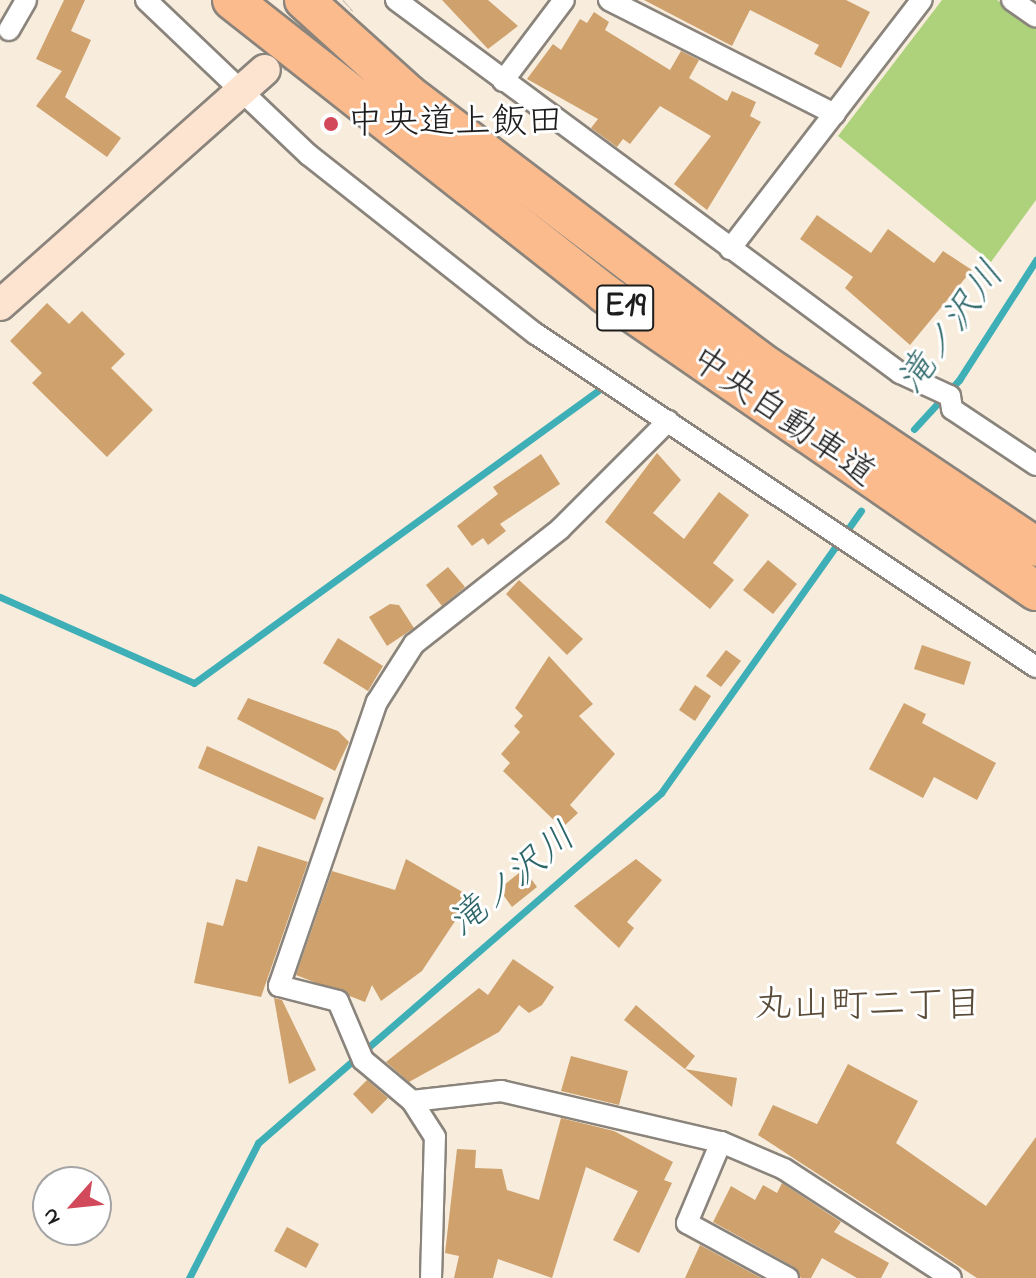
<!DOCTYPE html>
<meta charset="utf-8">
<style>
body{margin:0}
#map{position:relative;width:1036px;height:1278px;overflow:hidden;background:#f8eddd;font-family:"Indie Flower","Klee One",sans-serif}
div>[style]{position:absolute}
.green>*{inset:0;background:#add27b}
.stream>*{height:7px;margin:-3.5px;padding:0 3.5px;transform-origin:3.5px;border-radius:3.5px;background:#3eafb6}
.building>*{inset:0;background:#cea16d}
.secondary-tunnel>*{height:30px;margin-top:-15px;transform-origin:0;background:repeating-linear-gradient(90deg,#ccc3b6 0 30px,transparent 0 45px)}
.roads{filter:drop-shadow(2px 0 #8a847c) drop-shadow(-2px 0 #8a847c) drop-shadow(0 2px #8a847c) drop-shadow(0 -2px #8a847c)}
.street>*{height:20px;margin:-10px;padding:0 10px;transform-origin:10px;border-radius:10px;background:#fff}
.secondary>*{height:30px;margin:-15px;padding:0 15px;transform-origin:15px;border-radius:15px;background:#fde4d1}
.highway>*{height:38px;margin:-19px;padding:0 19px;transform-origin:19px;border-radius:19px;background:#fbbb8d}
.dots>*{width:22px;height:22px;translate:-50% -50%;box-sizing:border-box;border:4px solid #fff;border-radius:50%}
span{translate:-50% -50%;white-space:nowrap;text-align:center;line-height:1.15;-webkit-text-stroke:6px #fff;paint-order:stroke}
.shield-label span{padding:2px 6px;background:#fff;border:2px solid;border-radius:6px;-webkit-text-stroke-width:0}
.shield-label{font-size:34px;color:#1c1c1c;font-weight:700}
.poi-label{font-size:36px;color:#1c1c1c}
.left{translate:0 -50%;text-align:left}
.street-label{font-size:36px;color:#1c1c1c}
.water-label{font-size:38px;color:#2d6669;font-style:italic}
.neighbourhood-label{font-size:38px;color:#5a4b38}
.north{position:absolute;left:32px;top:1166px;width:80px;height:80px;box-sizing:border-box;background:#fff;border:2px solid #a4a4a4;border-radius:50%;rotate:243deg;font-size:22px;font-weight:700;line-height:32px;text-align:center;color:#1c1c1c}
.north::after{content:'';display:block;margin:auto;width:28px;height:36px;background:#d1495b;clip-path:polygon(50% 0,100% 100%,50% 72%,0 100%)}
</style>
<div id="map">
<div class="green">
<div style="clip-path:polygon(942px 0,997px 0,1036px 27px,1036px 200px,991px 262px,838px 136px)"></div>
</div>
<div class="stream">
<div style="left:914px;top:429px;width:67px;rotate:-47.4deg"></div>
<div style="left:959px;top:380px;width:143px;rotate:-57.3deg"></div>
<div style="left:0;top:597px;width:212px;rotate:23.9deg"></div>
<div style="left:194px;top:683px;width:498px;rotate:-35.9deg"></div>
<div style="left:189px;top:1278px;width:152px;rotate:-62.9deg"></div>
<div style="left:258px;top:1143px;width:534px;rotate:-40.97deg"></div>
<div style="left:661px;top:793px;width:346px;rotate:-54.7deg"></div>
</div>
<div class="building">
<div style="clip-path:polygon(64px 0,85px 0,71px 31px,91px 40px,65px 97px,121px 138px,107px 157px,36px 106px,62px 71px,36px 59px)"></div>
<div style="clip-path:polygon(442px 0,488px 0,518px 26px,488px 49px)"></div>
<div style="clip-path:polygon(644px 0,846px 0,870px 12px,841px 68px,814px 54px,819px 45px,750px 10px,732px 46px)"></div>
<div style="clip-path:polygon(594px 12px,609px 22px,605px 30px,670px 70px,681px 51px,699px 60px,689px 78px,727px 101px,732px 91px,756px 102px,750px 116px,761px 122px,707px 210px,674px 184px,711px 136px,660px 106px,630px 144px,623px 139px,617px 147px,591px 128px,598px 119px,527px 79px,553px 44px,561px 50px,580px 19px,587px 23px)"></div>
<div style="clip-path:polygon(817px 215px,871px 253px,888px 229px,934px 263px,943px 251px,972px 270px,910px 345px,845px 288px,853px 277px,800px 239px)"></div>
<div style="clip-path:polygon(47px 303px,69px 324px,82px 311px,125px 354px,111px 368px,153px 410px,107px 457px,32px 383px,42px 373px,10px 341px)"></div>
<div style="clip-path:polygon(657px 453px,681px 480px,653px 513px,684px 539px,719px 492px,749px 515px,713px 563px,734px 580px,710px 609px,605px 522px)"></div>
<div style="clip-path:polygon(541px 454px,560px 484px,500px 524px,506px 531px,488px 545px,483px 538px,472px 546px,457px 526px,498px 494px,493px 487px)"></div>
<div style="clip-path:polygon(768px 560px,797px 584px,773px 614px,743px 590px)"></div>
<div style="clip-path:polygon(448px 567px,465px 587px,442px 606px,426px 585px)"></div>
<div style="clip-path:polygon(519px 580px,583px 639px,567px 655px,506px 594px)"></div>
<div style="clip-path:polygon(390px 604px,399px 605px,414px 628px,387px 646px,369px 617px)"></div>
<div style="clip-path:polygon(338px 638px,383px 666px,368px 691px,323px 663px)"></div>
<div style="clip-path:polygon(922px 645px,971px 662px,964px 685px,914px 669px)"></div>
<div style="clip-path:polygon(726px 650px,741px 661px,721px 687px,706px 676px)"></div>
<div style="clip-path:polygon(549px 656px,593px 704px,579px 716px,615px 754px,570px 805px,578px 813px,562px 828px,503px 771px,510px 763px,501px 754px,520px 732px,514px 726px,523px 716px,515px 708px)"></div>
<div style="clip-path:polygon(695px 685px,711px 696px,695px 721px,679px 710px)"></div>
<div style="clip-path:polygon(248px 698px,338px 731px,349px 742px,335px 771px,237px 719px)"></div>
<div style="clip-path:polygon(904px 703px,926px 714px,922px 723px,996px 763px,977px 800px,934px 777px,923px 798px,869px 769px)"></div>
<div style="clip-path:polygon(207px 746px,324px 798px,315px 820px,198px 768px)"></div>
<div style="clip-path:polygon(258px 846px,308px 862px,261px 997px,194px 983px,207px 922px,223px 926px,236px 879px,247px 882px)"></div>
<div style="clip-path:polygon(406px 859px,471px 897px,422px 971px,381px 1001px,372px 985px,365px 1002px,296px 975px,332px 871px,395px 890px)"></div>
<div style="clip-path:polygon(636px 859px,662px 880px,627px 922px,634px 928px,619px 948px,574px 906px)"></div>
<div style="clip-path:polygon(524px 869px,537px 887px,512px 907px,499px 889px)"></div>
<div style="clip-path:polygon(513px 959px,554px 987px,542px 1005px,529px 1013px,519px 1005px,499px 1032px,409px 1082px,386px 1062px,479px 988px,488px 995px)"></div>
<div style="clip-path:polygon(274px 998px,282px 1000px,316px 1070px,289px 1084px)"></div>
<div style="clip-path:polygon(636px 1005px,695px 1056px,685px 1069px,737px 1078px,732px 1107px,624px 1020px)"></div>
<div style="clip-path:polygon(571px 1056px,628px 1071px,619px 1105px,561px 1091px)"></div>
<div style="clip-path:polygon(848px 1064px,918px 1101px,896px 1143px,986px 1206px,1036px 1137px,1036px 1278px,977px 1278px,758px 1135px,773px 1105px,817px 1124px)"></div>
<div style="clip-path:polygon(367px 1080px,388px 1098px,372px 1114px,353px 1094px)"></div>
<div style="clip-path:polygon(561px 1118px,614px 1131px,673px 1162px,664px 1180px,672px 1183px,639px 1253px,613px 1240px,638px 1191px,586px 1167px,552px 1278px,498px 1259px,493px 1278px,454px 1278px,459px 1256px,445px 1253px,457px 1149px,476px 1150px,475px 1168px,502px 1169px,507px 1190px,539px 1200px)"></div>
<div style="clip-path:polygon(782px 1183px,841px 1222px,834px 1232px,889px 1263px,881px 1278px,857px 1278px,822px 1258px,811px 1278px,801px 1278px,794px 1267px,713px 1222px,731px 1186px,755px 1200px,763px 1185px,777px 1193px)"></div>
<div style="clip-path:polygon(287px 1227px,319px 1244px,306px 1268px,274px 1251px)"></div>
<div style="clip-path:polygon(700px 1245px,761px 1278px,685px 1278px)"></div>
</div>
<div class="secondary-tunnel">
<div style="left:275px;top:60px;width:91px;rotate:-41.4deg"></div>
</div>
<div class="roads">
<div class="street">
<div style="left:146px;top:0;width:225px;rotate:43.6deg"></div>
<div style="left:309px;top:155px;width:289px;rotate:38.3deg"></div>
<div style="left:536px;top:334px;width:601px;rotate:33.66deg"></div>
<div style="left:396px;top:0;width:627px;rotate:36.5deg"></div>
<div style="left:900px;top:373px;width:55px;rotate:24.7deg"></div>
<div style="left:950px;top:396px;width:13px;rotate:81deg"></div>
<div style="left:952px;top:409px;width:101px;rotate:33.7deg"></div>
<div style="left:609px;top:0;width:253px;rotate:26.8deg"></div>
<div style="left:1012px;top:0;width:29px;rotate:35deg"></div>
<div style="left:9px;top:30px;width:34px;rotate:-60deg"></div>
<div style="left:503px;top:81px;width:101px;rotate:-53deg"></div>
<div style="left:730px;top:249px;width:314px;rotate:-52.4deg"></div>
<div style="left:412px;top:1101px;width:90px;rotate:-6.4deg"></div>
<div style="left:501px;top:1091px;width:226px;rotate:13.1deg"></div>
<div style="left:721px;top:1142px;width:69px;rotate:23.2deg"></div>
<div style="left:784px;top:1169px;width:199px;rotate:33.1deg"></div>
<div style="left:721px;top:1142px;width:88px;rotate:112.8deg"></div>
<div style="left:687px;top:1223px;width:115px;rotate:28.6deg"></div>
<div style="left:431px;top:1278px;width:141px;rotate:-88.4deg"></div>
<div style="left:435px;top:1137px;width:43px;rotate:-122.6deg"></div>
<div style="left:412px;top:1101px;width:64px;rotate:-140.1deg"></div>
<div style="left:363px;top:1060px;width:64px;rotate:-113deg"></div>
<div style="left:338px;top:1001px;width:61px;rotate:-165.7deg"></div>
<div style="left:279px;top:986px;width:300px;rotate:-71deg"></div>
<div style="left:377px;top:702px;width:69px;rotate:-57.5deg"></div>
<div style="left:414px;top:644px;width:186px;rotate:-38.2deg"></div>
<div style="left:560px;top:529px;width:153px;rotate:-45deg"></div>
</div>
<div class="secondary">
<div style="left:0;top:305px;width:354px;rotate:-41.6deg"></div>
</div>
<div class="highway">
<div style="left:232px;top:0;width:474px;rotate:38.2deg"></div>
<div style="left:604px;top:293px;width:525px;rotate:34.6deg"></div>
<div style="left:304px;top:0;width:140px;rotate:42.1deg"></div>
<div style="left:408px;top:94px;width:440px;rotate:37.2deg"></div>
<div style="left:758px;top:360px;width:335px;rotate:33.9deg"></div>
</div>
</div>
<div class="dots">
<div style="left:331px;top:124px;background:#d1495b"></div>
</div>
<div class="shield-label">
<span style="left:625px;top:308px">E19</span>
</div>
<div class="poi-label">
<span class="left" style="left:347px;top:124px">中央道上飯田</span>
</div>
<div class="street-label">
<span style="left:782px;top:418px;rotate:35deg">中央自動車道</span>
</div>
<div class="water-label">
<span style="left:953px;top:329px;rotate:-54deg">滝ノ沢川</span>
<span style="left:514px;top:882px;rotate:-40deg">滝ノ沢川</span>
</div>
<div class="neighbourhood-label">
<span style="left:868px;top:1008px">丸山町二丁目</span>
</div>
<div class="north">N</div>
</div>
